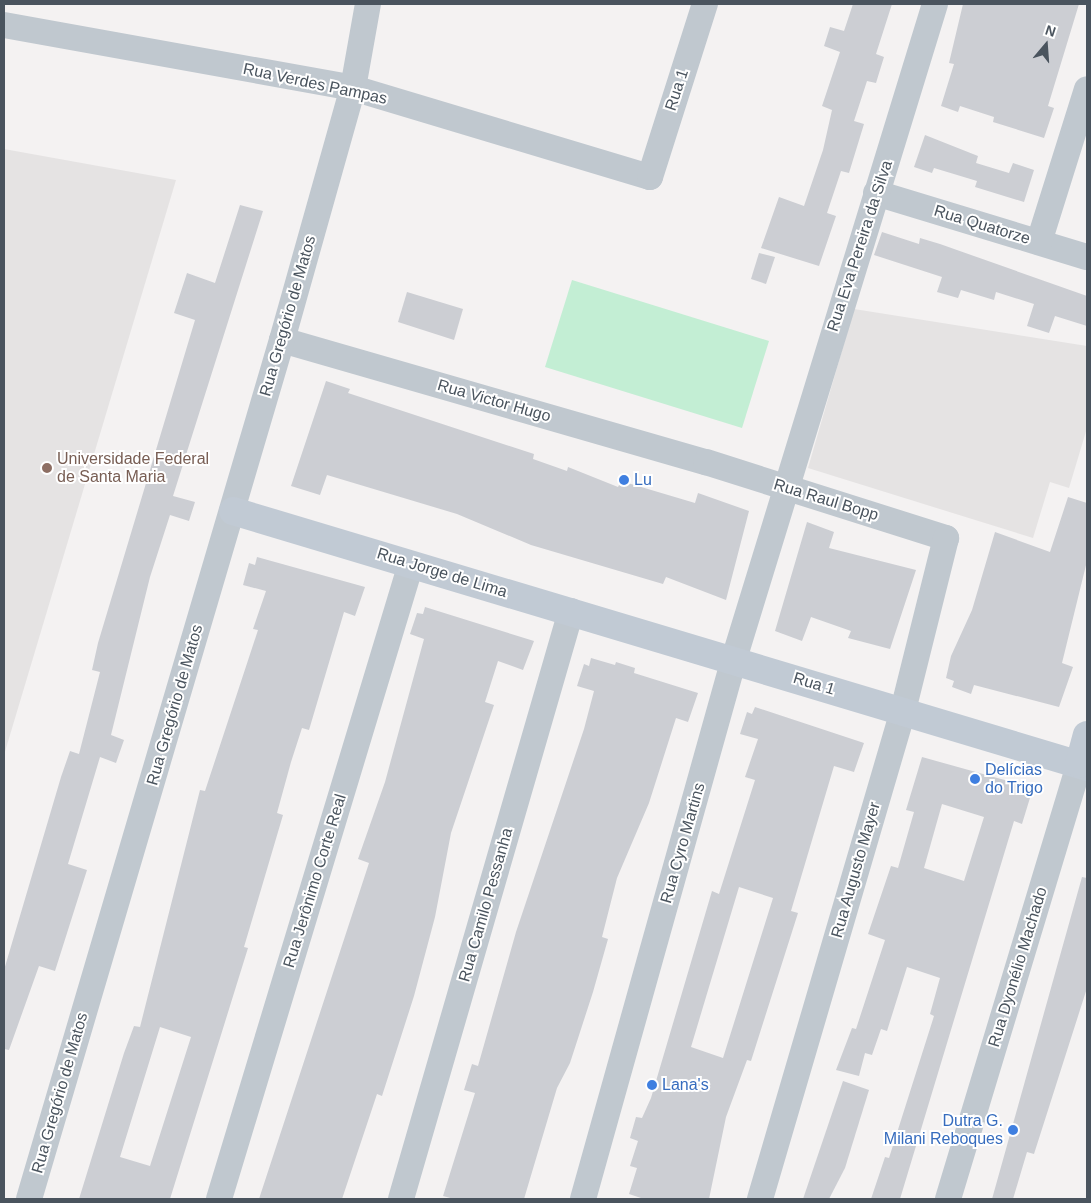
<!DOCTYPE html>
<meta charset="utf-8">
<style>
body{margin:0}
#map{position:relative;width:1091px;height:1203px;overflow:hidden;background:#f4f2f2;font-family:Helvetica,sans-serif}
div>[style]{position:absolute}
.education>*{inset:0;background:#e5e3e3}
.green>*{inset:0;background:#c3eed4}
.building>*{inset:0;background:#ccced3}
.street>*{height:26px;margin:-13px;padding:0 13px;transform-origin:13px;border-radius:13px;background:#c0c8cf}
.secondary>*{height:28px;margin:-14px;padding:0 14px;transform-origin:14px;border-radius:14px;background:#c1cad4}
.dots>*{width:14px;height:14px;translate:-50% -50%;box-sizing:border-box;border:2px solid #fff;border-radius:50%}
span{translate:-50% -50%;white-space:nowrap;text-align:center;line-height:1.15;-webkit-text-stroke:4px #fff;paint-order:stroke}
.street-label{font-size:16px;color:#4a545e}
.education-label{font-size:16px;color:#785e54}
.left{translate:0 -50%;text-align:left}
.shop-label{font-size:16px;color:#366cbe}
.right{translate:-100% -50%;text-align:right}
.frame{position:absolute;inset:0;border:5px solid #4a545e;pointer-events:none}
.north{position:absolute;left:1021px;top:20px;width:50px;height:50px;-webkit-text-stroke:4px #fff;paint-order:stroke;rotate:18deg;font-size:14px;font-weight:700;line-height:20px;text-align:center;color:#4a545e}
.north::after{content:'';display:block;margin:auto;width:18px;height:22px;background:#4a545e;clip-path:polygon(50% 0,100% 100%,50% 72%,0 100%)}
</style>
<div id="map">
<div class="education">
<div style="clip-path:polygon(4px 149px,176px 180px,4px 755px)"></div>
<div style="clip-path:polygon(854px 309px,1087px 346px,1087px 428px,1069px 488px,1050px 482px,1033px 538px,808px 468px)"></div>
</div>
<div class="green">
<div style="clip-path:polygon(572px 280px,769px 341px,742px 428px,545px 367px)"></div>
</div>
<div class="building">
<div style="clip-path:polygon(853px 4px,892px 4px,876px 54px,884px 57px,876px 83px,867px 81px,854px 121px,864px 124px,849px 173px,841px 171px,827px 213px,836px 216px,819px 266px,761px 248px,779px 197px,804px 206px,823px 150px,832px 110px,822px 106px,840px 52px,824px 46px,830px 27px,844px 31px)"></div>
<div style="clip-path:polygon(963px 4px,1079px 4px,1048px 106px,1054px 108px,1044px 138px,993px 122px,994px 117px,960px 106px,958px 112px,941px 106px,954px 64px,949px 63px)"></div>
<div style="clip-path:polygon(925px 135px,978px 156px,976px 163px,1009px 173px,1013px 163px,1034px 170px,1024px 202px,975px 187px,977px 181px,934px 168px,932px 173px,914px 167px)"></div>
<div style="clip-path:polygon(240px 205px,263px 211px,173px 496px,195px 502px,189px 521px,170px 515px,150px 577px,111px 735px,124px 740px,116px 763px,100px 757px,68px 864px,87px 870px,55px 971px,39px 966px,9px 1050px,4px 1049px,4px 970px,61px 777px,70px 751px,79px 754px,100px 672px,92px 670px,98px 643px,195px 320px,174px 313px,187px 273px,215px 283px)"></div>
<div style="clip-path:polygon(882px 232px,919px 244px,920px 238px,940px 244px,1087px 296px,1087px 326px,1055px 316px,1049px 333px,1027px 326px,1034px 304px,996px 292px,994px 300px,961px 290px,958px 298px,937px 292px,942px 277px,874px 255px)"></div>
<div style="clip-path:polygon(759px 253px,775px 257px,766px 284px,751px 279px)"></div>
<div style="clip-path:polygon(407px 292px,463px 309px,454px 340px,398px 322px)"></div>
<div style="clip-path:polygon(326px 381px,350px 389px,348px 393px,534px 454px,533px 459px,567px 471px,568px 467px,618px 487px,621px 481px,695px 503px,698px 493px,749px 511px,726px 600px,666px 577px,663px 584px,531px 545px,457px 514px,327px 475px,320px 495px,291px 486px)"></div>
<div style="clip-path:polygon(1068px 497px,1087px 503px,1087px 561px,1062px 663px,1073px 667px,1059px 707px,974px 685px,971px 694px,952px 687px,954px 681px,946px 678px,951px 656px,972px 610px,995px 532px,1050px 552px)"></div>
<div style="clip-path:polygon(807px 522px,834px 532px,829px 548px,916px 570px,890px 649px,848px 638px,851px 631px,811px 617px,802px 641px,775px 631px)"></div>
<div style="clip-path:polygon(evenodd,257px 557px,365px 587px,355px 616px,344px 612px,309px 730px,302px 728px,291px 762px,277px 813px,283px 815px,244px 947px,248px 948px,170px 1199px,79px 1199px,124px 1053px,134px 1026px,140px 1027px,200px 790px,205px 791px,258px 630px,253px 629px,266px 591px,243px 585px,249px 563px,255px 565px,257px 557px,160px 1027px,191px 1037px,150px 1166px,120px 1157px,160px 1027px)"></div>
<div style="clip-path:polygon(425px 607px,534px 641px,523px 670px,498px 661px,485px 702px,494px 705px,451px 833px,435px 917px,414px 996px,382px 1096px,377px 1094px,342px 1199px,259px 1199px,369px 863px,358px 859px,385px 782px,424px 639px,410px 634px,417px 613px,423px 614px)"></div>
<div style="clip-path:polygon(591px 658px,615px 665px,616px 662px,635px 668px,634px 673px,698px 693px,688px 722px,676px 718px,649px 803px,617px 878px,602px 937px,608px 939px,593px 992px,570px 1063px,557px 1088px,524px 1199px,454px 1199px,443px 1196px,475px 1093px,464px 1090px,472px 1064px,478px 1066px,516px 932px,584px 729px,594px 691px,577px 686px,584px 664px,589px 666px)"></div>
<div style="clip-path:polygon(evenodd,755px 707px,864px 743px,854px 772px,834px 766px,791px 911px,798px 913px,751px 1061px,747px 1060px,726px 1117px,709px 1199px,644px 1199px,629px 1194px,637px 1168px,630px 1166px,638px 1141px,630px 1138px,636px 1117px,642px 1118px,651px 1098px,712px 891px,719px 894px,755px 780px,745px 777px,758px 739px,740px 734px,747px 712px,752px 714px,755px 707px,739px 887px,773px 898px,723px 1058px,691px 1047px,739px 887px)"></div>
<div style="clip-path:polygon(evenodd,922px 757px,1033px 788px,1022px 824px,1014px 821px,900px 1199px,871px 1199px,885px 1157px,889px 1158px,934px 1016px,930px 1014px,940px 978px,907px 967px,887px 1031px,881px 1029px,872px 1055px,865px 1053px,859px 1076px,836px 1070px,852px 1028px,856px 1029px,885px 940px,868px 934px,891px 866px,898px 868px,914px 812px,906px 810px,922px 757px,942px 804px,984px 817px,964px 881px,924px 868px,942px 804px)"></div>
<div style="clip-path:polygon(1082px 877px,1087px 878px,1087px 988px,1034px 1154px,1027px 1152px,1013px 1199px,992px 1199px)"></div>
<div style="clip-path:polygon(843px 1081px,869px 1090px,845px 1168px,829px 1199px,803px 1199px)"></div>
</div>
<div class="street">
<div style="left:4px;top:25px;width:355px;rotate:10.2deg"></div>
<div style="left:353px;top:88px;width:310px;rotate:16.7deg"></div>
<div style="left:650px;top:177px;width:182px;rotate:-72.4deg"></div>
<div style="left:876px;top:193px;width:220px;rotate:16.9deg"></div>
<div style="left:1039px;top:242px;width:160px;rotate:-72.6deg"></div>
<div style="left:282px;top:340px;width:441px;rotate:16.1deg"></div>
<div style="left:706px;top:462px;width:252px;rotate:17.6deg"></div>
<div style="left:946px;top:538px;width:178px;rotate:104deg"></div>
<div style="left:903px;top:711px;width:509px;rotate:106.33deg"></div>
<div style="left:29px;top:1199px;width:895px;rotate:-73.59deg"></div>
<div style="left:282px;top:340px;width:262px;rotate:-74.3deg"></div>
<div style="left:353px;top:88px;width:85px;rotate:-79.9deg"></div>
<div style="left:219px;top:1199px;width:663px;rotate:-73.18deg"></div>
<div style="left:401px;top:1199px;width:612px;rotate:-73.87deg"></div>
<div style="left:583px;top:1199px;width:561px;rotate:-74.38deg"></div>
<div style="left:734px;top:659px;width:685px;rotate:-72.94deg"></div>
<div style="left:948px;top:1199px;width:454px;rotate:-73.2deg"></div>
</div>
<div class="secondary">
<div style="left:233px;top:511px;width:892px;rotate:16.69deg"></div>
<div style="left:1079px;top:764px;width:30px;rotate:-75deg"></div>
</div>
<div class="dots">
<div style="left:47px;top:468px;background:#8d6e63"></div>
<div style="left:624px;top:480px;background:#3f7fe0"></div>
<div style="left:975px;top:779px;background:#3f7fe0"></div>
<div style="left:652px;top:1085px;background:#3f7fe0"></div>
<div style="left:1013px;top:1130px;background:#3f7fe0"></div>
</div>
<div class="street-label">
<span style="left:315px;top:84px;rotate:12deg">Rua Verdes Pampas</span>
<span style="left:677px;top:90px;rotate:-72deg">Rua 1</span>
<span style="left:982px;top:225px;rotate:17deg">Rua Quatorze</span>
<span style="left:860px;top:246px;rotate:-72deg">Rua Eva Pereira da Silva</span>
<span style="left:288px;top:316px;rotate:-74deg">Rua Gregório de Matos</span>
<span style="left:494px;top:401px;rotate:16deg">Rua Victor Hugo</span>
<span style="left:826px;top:500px;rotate:17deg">Rua Raul Bopp</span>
<span style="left:442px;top:573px;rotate:17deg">Rua Jorge de Lima</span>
<span style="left:814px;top:684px;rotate:17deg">Rua 1</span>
<span style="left:175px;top:705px;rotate:-74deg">Rua Gregório de Matos</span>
<span style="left:683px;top:843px;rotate:-74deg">Rua Cyro Martins</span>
<span style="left:856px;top:870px;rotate:-74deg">Rua Augusto Mayer</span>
<span style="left:315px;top:881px;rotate:-73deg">Rua Jerônimo Corte Real</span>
<span style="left:486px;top:905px;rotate:-74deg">Rua Camilo Pessanha</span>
<span style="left:1018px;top:967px;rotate:-73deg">Rua Dyonélio Machado</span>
<span style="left:60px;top:1093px;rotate:-74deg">Rua Gregório de Matos</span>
</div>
<div class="education-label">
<span class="left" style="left:57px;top:468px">Universidade Federal<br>de Santa Maria</span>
</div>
<div class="shop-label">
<span class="left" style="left:634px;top:480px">Lu</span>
<span class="left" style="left:985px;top:779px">Delícias<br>do Trigo</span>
<span class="left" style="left:662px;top:1085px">Lana's</span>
<span class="right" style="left:1003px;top:1130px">Dutra G.<br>Milani Reboques</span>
</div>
<div class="frame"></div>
<div class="north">N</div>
</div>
